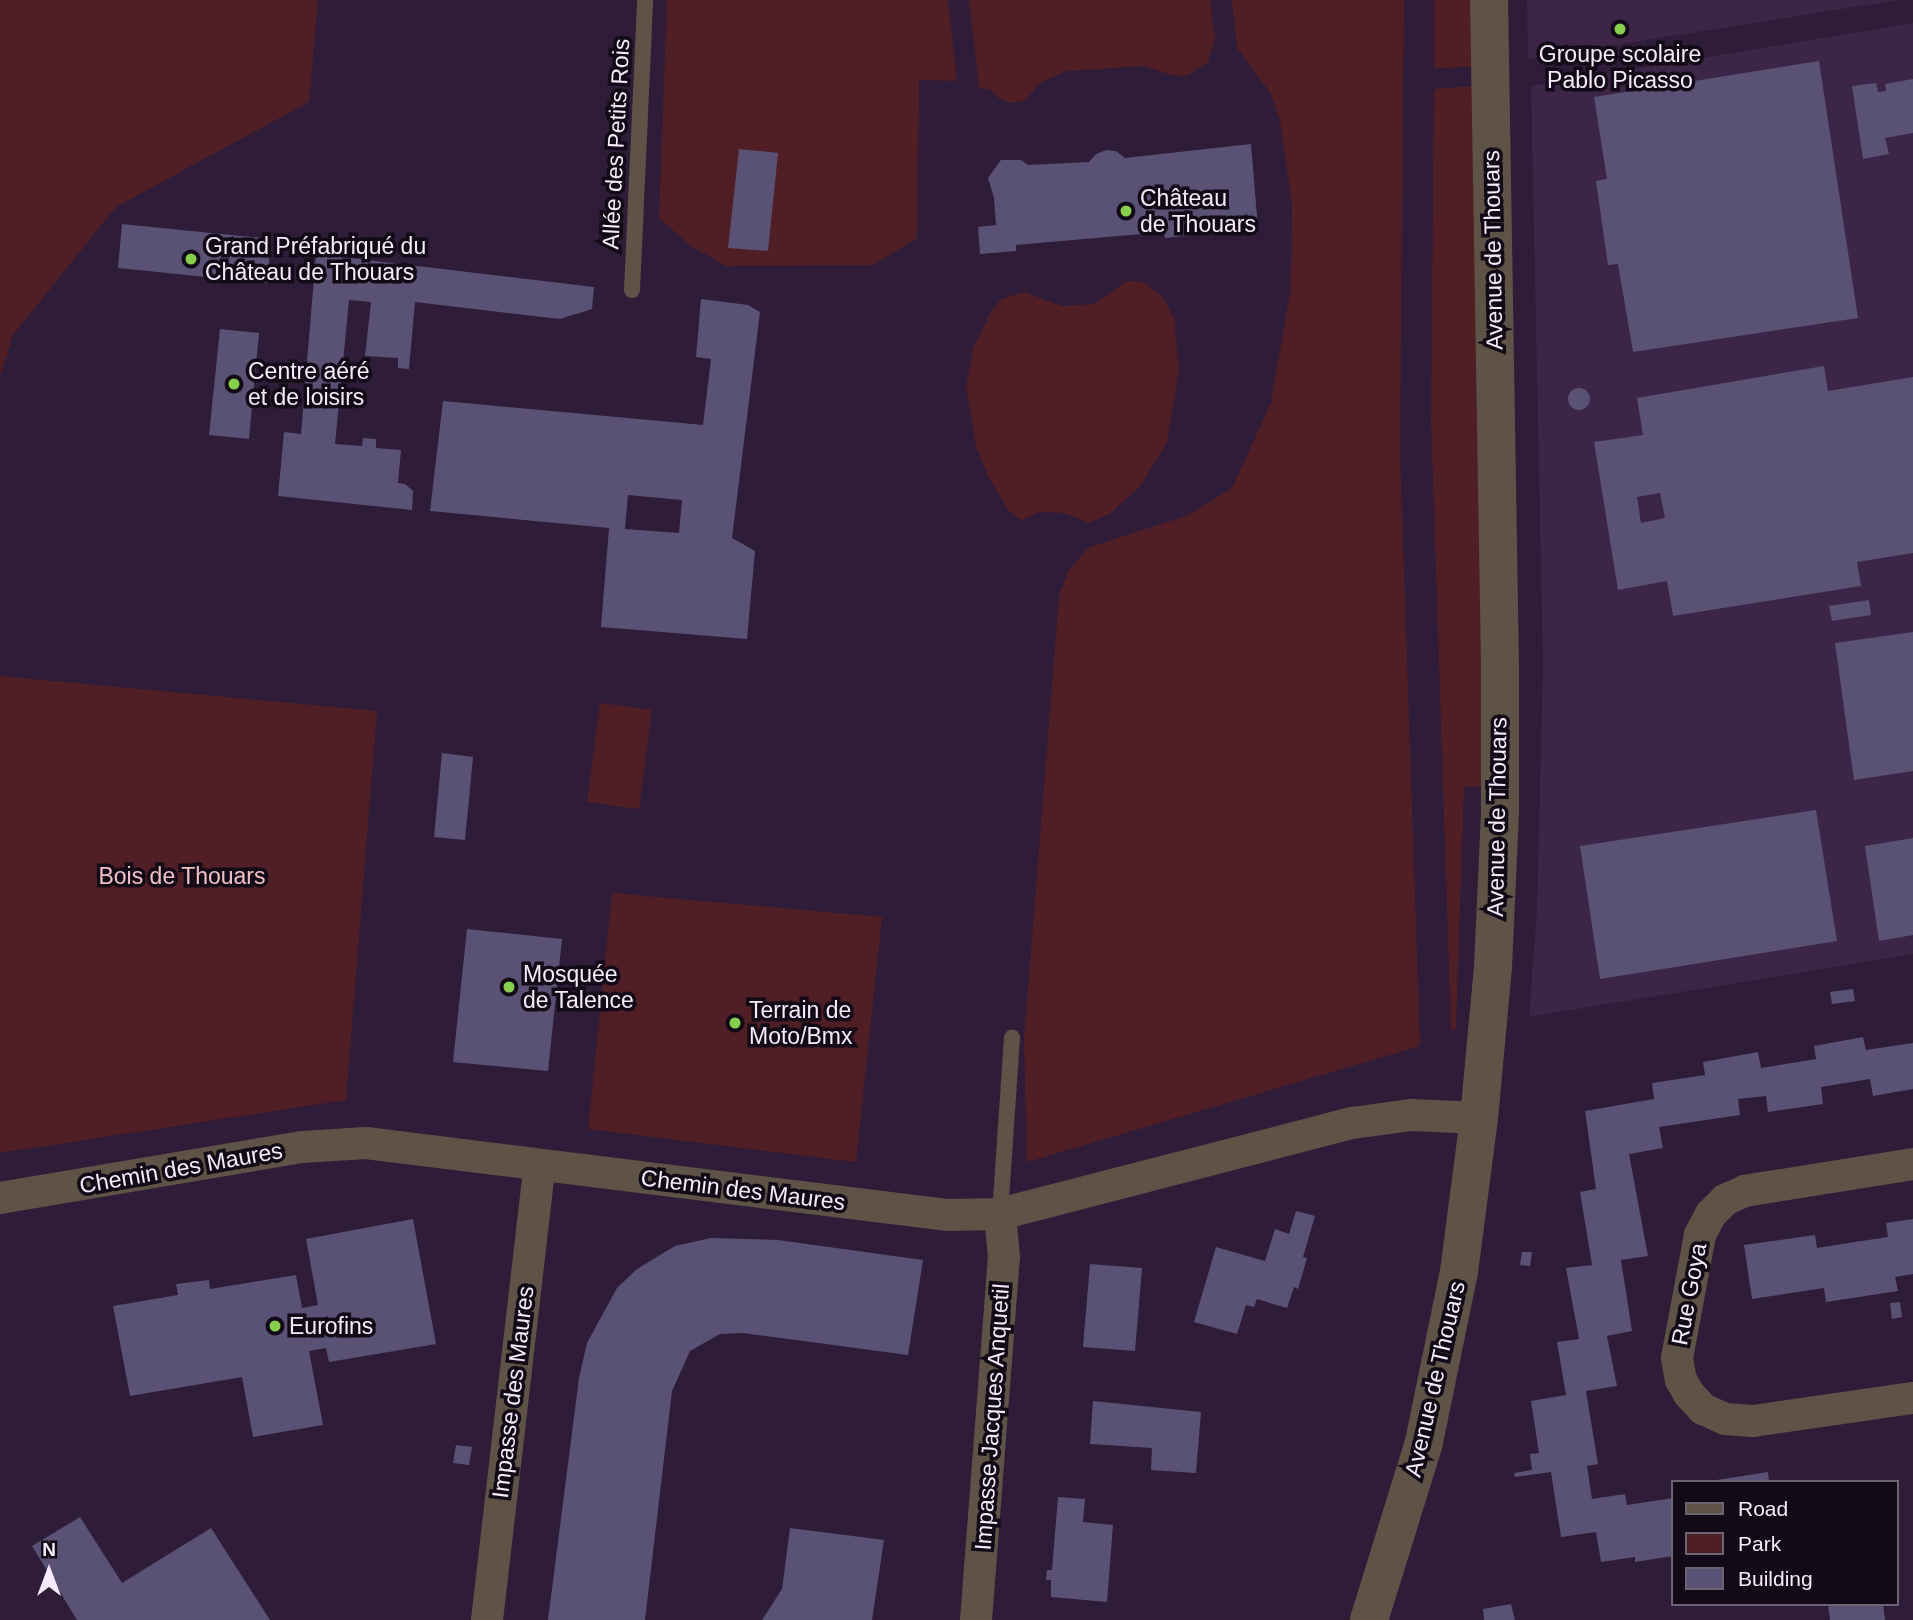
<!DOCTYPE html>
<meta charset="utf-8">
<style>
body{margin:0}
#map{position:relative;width:1913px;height:1620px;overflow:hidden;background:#2f1c38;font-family:Helvetica,sans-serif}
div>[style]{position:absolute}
.built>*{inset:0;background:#3c2547}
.green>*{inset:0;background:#4f1f25}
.building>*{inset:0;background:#595274}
.round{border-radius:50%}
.service>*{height:16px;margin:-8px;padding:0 8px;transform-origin:8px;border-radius:8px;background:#5e5346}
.minor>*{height:32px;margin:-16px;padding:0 16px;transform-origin:16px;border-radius:16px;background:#5e5346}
.tertiary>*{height:38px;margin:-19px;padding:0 19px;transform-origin:19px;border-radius:19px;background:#5e5346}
.dots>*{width:19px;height:19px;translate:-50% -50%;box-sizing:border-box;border:4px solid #120a17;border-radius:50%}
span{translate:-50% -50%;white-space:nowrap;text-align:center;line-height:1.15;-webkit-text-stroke:7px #120a17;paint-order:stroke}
.poi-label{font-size:23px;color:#f6eafc}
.left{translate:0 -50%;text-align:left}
.street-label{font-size:23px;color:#f6eafc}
.park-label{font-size:23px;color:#f0c1c4}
.legend{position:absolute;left:1671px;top:1480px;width:228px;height:126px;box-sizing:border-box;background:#120a17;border:2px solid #6d6473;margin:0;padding:9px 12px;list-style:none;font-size:21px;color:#f6eafc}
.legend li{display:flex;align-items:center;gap:14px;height:35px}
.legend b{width:35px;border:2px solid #6d6473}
.north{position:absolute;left:14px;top:1536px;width:70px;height:70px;-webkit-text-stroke:5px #120a17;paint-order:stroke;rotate:0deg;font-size:19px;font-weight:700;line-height:28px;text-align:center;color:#f6eafc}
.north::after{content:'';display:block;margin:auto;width:24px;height:32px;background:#f6eafc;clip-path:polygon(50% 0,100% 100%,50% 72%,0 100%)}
</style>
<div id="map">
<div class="built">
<div style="clip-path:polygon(1527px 0,1898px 0,1528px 59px)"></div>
<div style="clip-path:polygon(1913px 23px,1913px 954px,1529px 1017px,1537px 908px,1543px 666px,1531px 86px)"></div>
</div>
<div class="green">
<div style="clip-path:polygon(0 0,318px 0,309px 102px,116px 207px,13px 335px,0 377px)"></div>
<div style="clip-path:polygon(667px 0,948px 0,957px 81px,919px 80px,917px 238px,873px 265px,726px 266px,691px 246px,659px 218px)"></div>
<div style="clip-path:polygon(969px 0,1210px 0,1215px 39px,1208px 62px,1188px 75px,1174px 76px,1144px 66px,1067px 71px,1039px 83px,1027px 99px,1012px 103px,1000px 99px,991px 90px,979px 87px)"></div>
<div style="clip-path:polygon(1232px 0,1404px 0,1400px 450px,1420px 1046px,1027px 1162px,1024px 1039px,1059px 596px,1069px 570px,1088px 548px,1189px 515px,1232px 488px,1271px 403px,1291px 287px,1292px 204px,1280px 121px,1271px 94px,1237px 48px)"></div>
<div style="clip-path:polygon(1434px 0,1472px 0,1473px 67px,1434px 68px)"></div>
<div style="clip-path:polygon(1474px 86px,1483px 786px,1464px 787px,1456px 1029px,1451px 1030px,1431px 419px,1434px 89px)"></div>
<div style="clip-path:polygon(1127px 281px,1143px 282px,1162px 296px,1174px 318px,1179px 369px,1167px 443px,1141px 485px,1111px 513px,1089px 523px,1065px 513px,1040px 512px,1021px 520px,1009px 511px,991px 482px,976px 447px,966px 387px,973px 348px,990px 313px,1001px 299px,1024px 292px,1062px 306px,1094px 304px)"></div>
<div style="clip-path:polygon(0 676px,377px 711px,346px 1100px,0 1153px)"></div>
<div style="clip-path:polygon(600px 703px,652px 710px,639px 809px,587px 802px)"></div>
<div style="clip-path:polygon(612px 893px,882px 917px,856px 1162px,588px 1129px)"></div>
</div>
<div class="building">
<div style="clip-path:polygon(1819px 61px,1858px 318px,1633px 352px,1618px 264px,1608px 265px,1596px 181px,1607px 179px,1594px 97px)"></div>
<div style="clip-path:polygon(1913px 79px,1913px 133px,1885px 138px,1889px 154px,1863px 159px,1852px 86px,1876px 83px,1878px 92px,1886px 91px,1885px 84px)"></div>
<div style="clip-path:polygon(1251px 144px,1258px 228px,1165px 238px,1164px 232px,1016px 245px,1016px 251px,980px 254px,978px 227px,996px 225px,994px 198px,988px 178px,1001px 160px,1021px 160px,1028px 165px,1089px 162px,1096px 154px,1106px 150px,1116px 151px,1125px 158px)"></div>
<div style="clip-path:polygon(739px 149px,778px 153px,768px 251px,728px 248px)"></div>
<div style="clip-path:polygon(122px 224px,271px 239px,267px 283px,118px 268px)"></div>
<div style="clip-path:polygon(316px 254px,594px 287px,592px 309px,560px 319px,415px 302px,409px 369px,398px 368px,398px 358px,365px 356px,371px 302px,349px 300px,335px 444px,362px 446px,363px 438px,376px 439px,376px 448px,401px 450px,398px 483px,405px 484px,413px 491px,412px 510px,278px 496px,284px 432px,301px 434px)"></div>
<div style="clip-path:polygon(evenodd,701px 299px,748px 305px,760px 312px,732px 538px,755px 551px,747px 639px,601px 627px,609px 528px,430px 511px,443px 401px,703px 425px,711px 359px,696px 357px,701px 299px,628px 495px,682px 500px,679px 533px,625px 529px,628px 495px)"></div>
<div style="clip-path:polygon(220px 329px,259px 333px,249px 439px,209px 435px)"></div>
<div style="clip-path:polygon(evenodd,1824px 366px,1828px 391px,1913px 377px,1913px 553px,1857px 562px,1861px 586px,1673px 616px,1667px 581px,1618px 590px,1594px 442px,1643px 435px,1637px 398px,1824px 366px,1660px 493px,1665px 518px,1641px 523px,1637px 497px,1660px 493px)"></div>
<div class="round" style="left:1568px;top:388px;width:22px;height:22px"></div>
<div style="clip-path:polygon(1869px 600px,1871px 615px,1832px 621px,1829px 606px)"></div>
<div style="clip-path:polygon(1913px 632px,1913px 771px,1854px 780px,1835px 643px)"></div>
<div style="clip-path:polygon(442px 753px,473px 757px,465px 840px,434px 837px)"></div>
<div style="clip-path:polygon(1816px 810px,1837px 941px,1600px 979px,1580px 846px)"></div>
<div style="clip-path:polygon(1913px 838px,1913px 935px,1879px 941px,1865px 846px)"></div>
<div style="clip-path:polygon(467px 929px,562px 939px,548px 1071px,453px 1062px)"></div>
<div style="clip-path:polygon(1853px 989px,1855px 1001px,1832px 1004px,1830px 992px)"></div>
<div style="clip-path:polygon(1863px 1037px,1866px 1050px,1913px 1043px,1913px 1089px,1873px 1096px,1870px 1079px,1821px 1087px,1823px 1104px,1768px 1112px,1766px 1096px,1738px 1099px,1740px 1115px,1659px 1127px,1663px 1148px,1629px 1154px,1648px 1256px,1621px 1260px,1632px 1331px,1607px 1336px,1617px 1386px,1586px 1391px,1598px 1464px,1587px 1466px,1592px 1499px,1625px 1494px,1627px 1505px,1673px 1498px,1673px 1556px,1635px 1562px,1635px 1557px,1601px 1562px,1596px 1532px,1561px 1537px,1551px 1472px,1515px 1477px,1514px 1473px,1532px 1470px,1530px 1454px,1539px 1453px,1531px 1401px,1566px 1395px,1557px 1342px,1579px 1339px,1566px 1268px,1592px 1265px,1580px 1192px,1596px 1189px,1585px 1111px,1654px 1099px,1652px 1083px,1705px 1075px,1703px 1062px,1758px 1052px,1761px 1068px,1816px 1059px,1814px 1046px)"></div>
<div style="clip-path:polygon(1296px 1211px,1315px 1216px,1303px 1257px,1307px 1258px,1298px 1289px,1294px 1287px,1287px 1308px,1257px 1299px,1254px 1307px,1246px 1305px,1237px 1334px,1194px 1322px,1216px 1247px,1265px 1261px,1275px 1229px,1289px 1234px)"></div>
<div style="clip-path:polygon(413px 1219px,436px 1344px,329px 1362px,326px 1348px,309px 1351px,323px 1425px,253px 1437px,242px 1377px,130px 1396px,113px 1306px,178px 1295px,176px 1284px,209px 1280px,210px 1289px,296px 1275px,302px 1308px,318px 1305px,306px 1239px)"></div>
<div style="clip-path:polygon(1913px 1219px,1913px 1274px,1895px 1277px,1898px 1291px,1826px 1302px,1824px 1288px,1752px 1299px,1744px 1245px,1815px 1235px,1817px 1248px,1855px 1242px,1888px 1237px,1886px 1223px)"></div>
<div style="clip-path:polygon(711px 1238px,778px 1240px,923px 1260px,908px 1355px,743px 1333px,720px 1334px,690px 1351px,672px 1391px,645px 1620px,548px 1620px,579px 1378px,587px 1343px,617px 1288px,637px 1269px,675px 1246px)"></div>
<div style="clip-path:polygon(1522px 1252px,1532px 1252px,1530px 1266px,1520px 1265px)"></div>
<div style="clip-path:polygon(1090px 1264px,1142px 1268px,1135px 1351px,1083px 1347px)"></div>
<div style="clip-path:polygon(1900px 1302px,1902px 1317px,1892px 1319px,1890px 1303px)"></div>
<div style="clip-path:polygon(1093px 1401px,1201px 1412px,1196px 1473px,1151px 1470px,1152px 1448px,1090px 1444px)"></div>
<div style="clip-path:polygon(456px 1445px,472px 1447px,469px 1465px,453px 1463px)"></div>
<div style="clip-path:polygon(1768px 1472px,1769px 1482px,1717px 1482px,1717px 1480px)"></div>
<div style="clip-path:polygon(1058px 1497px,1085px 1499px,1083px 1522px,1113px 1525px,1107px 1602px,1051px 1597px,1051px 1580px,1046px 1580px,1047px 1570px,1052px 1570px)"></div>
<div style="clip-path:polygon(80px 1517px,122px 1583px,211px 1528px,270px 1620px,77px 1620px,32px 1546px)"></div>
<div style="clip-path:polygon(790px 1528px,884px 1540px,872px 1620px,762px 1620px,782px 1589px)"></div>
<div style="clip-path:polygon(1511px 1604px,1515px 1620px,1484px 1620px,1483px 1609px)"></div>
<div style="clip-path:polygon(1828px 1604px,1883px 1604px,1885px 1620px,1830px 1620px)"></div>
</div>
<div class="service">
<div style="left:632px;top:290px;width:290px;rotate:-87.4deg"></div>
<div style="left:1000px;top:1214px;width:177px;rotate:-86.1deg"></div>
</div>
<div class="minor">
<div style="left:1913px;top:1164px;width:170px;rotate:170.9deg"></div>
<div style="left:1745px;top:1191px;width:22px;rotate:156deg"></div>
<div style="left:1725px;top:1200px;width:20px;rotate:135deg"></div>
<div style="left:1711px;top:1214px;width:24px;rotate:118deg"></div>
<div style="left:1700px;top:1235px;width:125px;rotate:100.6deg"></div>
<div style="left:1677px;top:1358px;width:22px;rotate:80deg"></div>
<div style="left:1681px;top:1380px;width:16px;rotate:60deg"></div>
<div style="left:1689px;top:1394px;width:21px;rotate:47deg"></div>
<div style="left:1703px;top:1409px;width:24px;rotate:24deg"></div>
<div style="left:1725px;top:1419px;width:28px;rotate:4deg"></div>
<div style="left:1753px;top:1421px;width:162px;rotate:-8.2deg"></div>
<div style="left:0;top:1198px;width:306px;rotate:-9.6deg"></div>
<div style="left:302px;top:1147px;width:64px;rotate:-3.6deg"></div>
<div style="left:366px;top:1143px;width:585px;rotate:7.06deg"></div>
<div style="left:947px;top:1215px;width:53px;rotate:-1.1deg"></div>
<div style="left:1000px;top:1214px;width:365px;rotate:-14.5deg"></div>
<div style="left:1353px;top:1123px;width:59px;rotate:-7.9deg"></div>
<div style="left:1411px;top:1115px;width:68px;rotate:2.5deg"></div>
<div style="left:487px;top:1620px;width:458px;rotate:-83.4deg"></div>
<div style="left:976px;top:1620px;width:364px;rotate:-85.6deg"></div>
<div style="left:1004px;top:1257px;width:43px;rotate:-95.3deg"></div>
</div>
<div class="tertiary">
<div style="left:1369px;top:1620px;width:186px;rotate:-72.8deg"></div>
<div style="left:1424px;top:1442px;width:174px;rotate:-78.4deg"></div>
<div style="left:1459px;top:1272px;width:155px;rotate:-82.6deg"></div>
<div style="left:1479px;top:1118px;width:152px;rotate:-84.7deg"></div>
<div style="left:1493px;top:967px;width:157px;rotate:-87.4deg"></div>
<div style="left:1500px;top:810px;width:143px;rotate:-90deg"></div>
<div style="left:1500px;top:667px;width:667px;rotate:-90.94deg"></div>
</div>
<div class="dots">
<div style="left:1620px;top:29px;background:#85cf4c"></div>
<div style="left:1126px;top:211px;background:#85cf4c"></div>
<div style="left:191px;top:259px;background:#85cf4c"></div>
<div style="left:234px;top:384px;background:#85cf4c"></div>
<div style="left:509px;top:987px;background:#85cf4c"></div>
<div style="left:735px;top:1023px;background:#85cf4c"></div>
<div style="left:275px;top:1326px;background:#85cf4c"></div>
</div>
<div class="poi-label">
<span style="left:1620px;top:67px">Groupe scolaire<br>Pablo Picasso</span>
<span class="left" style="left:1140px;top:211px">Château<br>de Thouars</span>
<span class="left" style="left:205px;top:259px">Grand Préfabriqué du<br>Château de Thouars</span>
<span class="left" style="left:248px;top:384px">Centre aéré<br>et de loisirs</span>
<span class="left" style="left:523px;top:987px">Mosquée<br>de Talence</span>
<span class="left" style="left:749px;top:1023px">Terrain de<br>Moto/Bmx</span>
<span class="left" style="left:289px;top:1326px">Eurofins</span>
</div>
<div class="street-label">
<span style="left:616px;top:144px;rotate:-87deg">Allée des Petits Rois</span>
<span style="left:1493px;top:250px;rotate:-91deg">Avenue de Thouars</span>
<span style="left:1497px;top:817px;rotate:-89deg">Avenue de Thouars</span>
<span style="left:181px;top:1168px;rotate:-10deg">Chemin des Maures</span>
<span style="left:743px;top:1190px;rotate:7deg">Chemin des Maures</span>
<span style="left:1689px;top:1294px;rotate:-79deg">Rue Goya</span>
<span style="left:1435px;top:1379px;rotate:-77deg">Avenue de Thouars</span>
<span style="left:513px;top:1392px;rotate:-83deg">Impasse des Maures</span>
<span style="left:992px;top:1417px;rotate:-86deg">Impasse Jacques Anquetil</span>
</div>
<div class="park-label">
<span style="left:182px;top:876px">Bois de Thouars</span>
</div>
<ul class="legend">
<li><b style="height:9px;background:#5e5346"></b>Road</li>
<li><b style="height:19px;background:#4f1f25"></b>Park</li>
<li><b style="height:19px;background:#595274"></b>Building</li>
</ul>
<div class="north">N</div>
</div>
